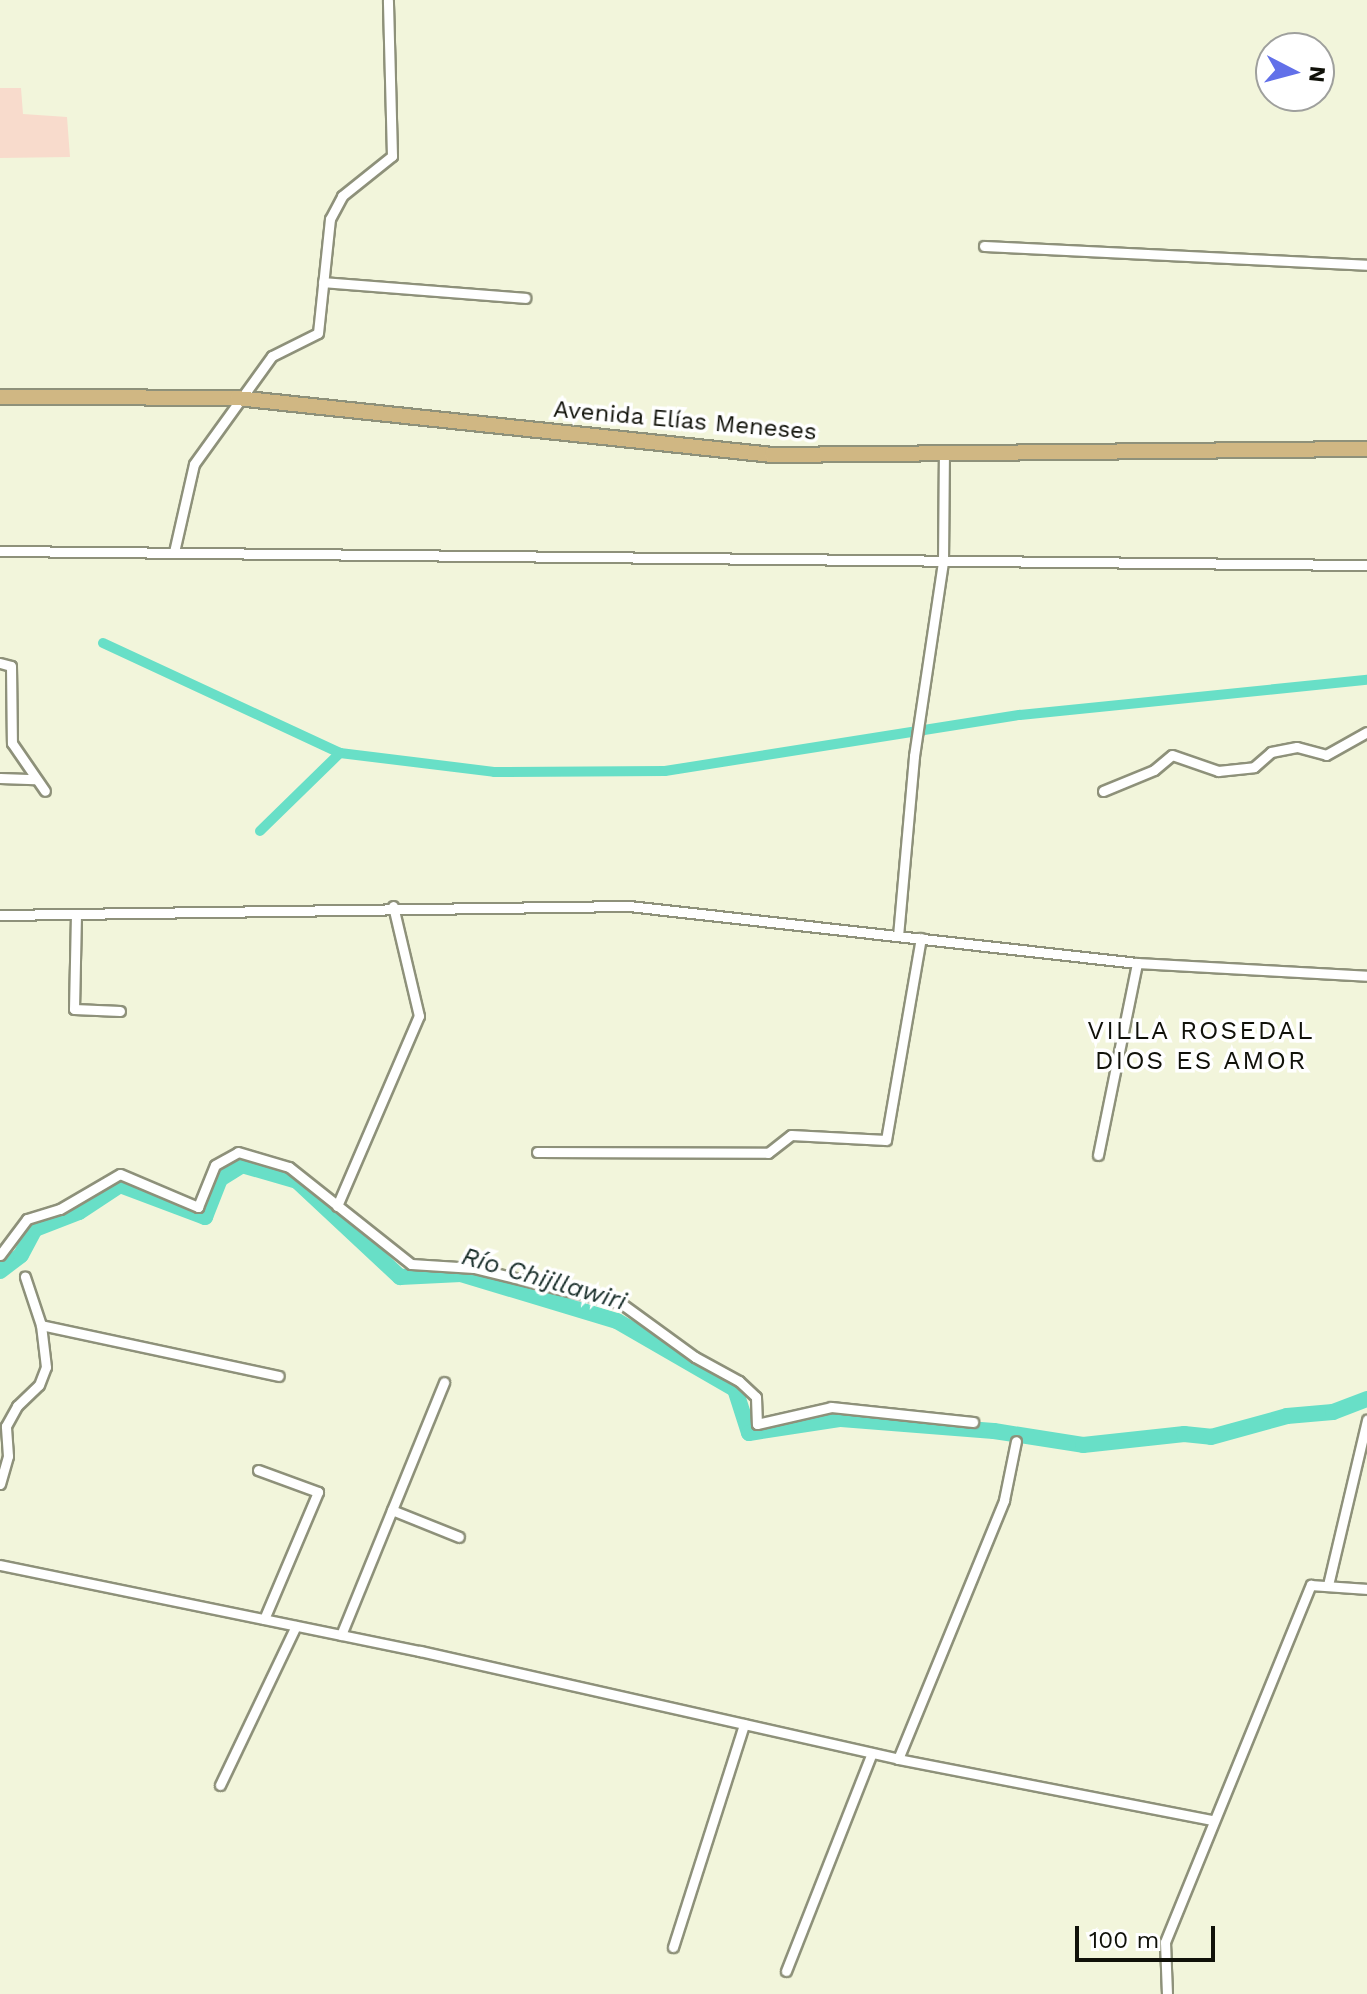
<!DOCTYPE html>
<meta charset="utf-8">
<style>
body{margin:0}
#map{position:relative;width:1367px;height:1994px;overflow:hidden;background:#f2f5db;font-family:"Work Sans",sans-serif}
div>[style]{position:absolute}
.green>*{inset:0;background:#f8dbcc}
.canal>*{height:10px;margin:-5px;padding:0 5px;transform-origin:5px;border-radius:5px;background:#68dfc7}
.river>*{height:16px;margin:-8px;padding:0 8px;transform-origin:8px;border-radius:8px;background:#68dfc7}
.roads{filter:drop-shadow(2px 0 #8e917a) drop-shadow(-2px 0 #8e917a) drop-shadow(0 2px #8e917a) drop-shadow(0 -2px #8e917a)}
.minor>*{height:9px;margin:-4.5px;padding:0 4.5px;transform-origin:4.5px;border-radius:4.5px;background:#fff}
.primary>*{height:14px;margin:-7px;padding:0 7px;transform-origin:7px;border-radius:7px;background:#d0b783}
span{translate:-50% -50%;white-space:nowrap;text-align:center;line-height:1.15;-webkit-text-stroke:7px #fff;paint-order:stroke}
.street-label{font-size:24px;color:#101109}
.neighbourhood-label{font-size:26px;color:#101109;letter-spacing:2px}
.water-label{font-size:26px;color:#1b302c;font-style:italic}
.north{position:absolute;left:1255px;top:32px;width:80px;height:80px;box-sizing:border-box;background:#fff;border:2px solid #9fa09d;border-radius:50%;rotate:96deg;font-size:22px;font-weight:700;line-height:32px;text-align:center;color:#101109}
.north::after{content:'';display:block;margin:auto;width:28px;height:36px;background:#6270e9;clip-path:polygon(50% 0,100% 100%,50% 72%,0 100%)}
.scale{position:absolute;left:1075px;top:1926px;width:140px;height:36px;box-sizing:border-box;border:4px solid #101109;border-top:0;padding-left:10px;font-size:24px;line-height:28px;white-space:nowrap;color:#101109;-webkit-text-stroke:6px #fff;paint-order:stroke}
</style>
<div id="map">
<div class="green">
<div style="clip-path:polygon(0 88px,21px 88px,23px 114px,67px 117px,70px 157px,0 158px)"></div>
</div>
<div class="canal">
<div style="left:103px;top:643px;width:261px;rotate:24.9deg"></div>
<div style="left:340px;top:753px;width:155px;rotate:7deg"></div>
<div style="left:494px;top:772px;width:171px;rotate:-0.3deg"></div>
<div style="left:665px;top:771px;width:359px;rotate:-9deg"></div>
<div style="left:1020px;top:715px;width:349px;rotate:-5.8deg"></div>
<div style="left:260px;top:831px;width:112px;rotate:-44.3deg"></div>
</div>
<div class="river">
<div style="left:0;top:1271px;width:26px;rotate:-37deg"></div>
<div style="left:21px;top:1255px;width:30px;rotate:-62deg"></div>
<div style="left:35px;top:1229px;width:47px;rotate:-21.1deg"></div>
<div style="left:79px;top:1212px;width:49px;rotate:-33.4deg"></div>
<div style="left:120px;top:1185px;width:91px;rotate:20.6deg"></div>
<div style="left:205px;top:1217px;width:41px;rotate:-68.5deg"></div>
<div style="left:220px;top:1179px;width:26px;rotate:-32deg"></div>
<div style="left:242px;top:1165px;width:57px;rotate:16.2deg"></div>
<div style="left:297px;top:1181px;width:141px;rotate:43deg"></div>
<div style="left:400px;top:1277px;width:61px;rotate:-2.8deg"></div>
<div style="left:461px;top:1274px;width:163px;rotate:16.8deg"></div>
<div style="left:617px;top:1321px;width:136px;rotate:30deg"></div>
<div style="left:735px;top:1389px;width:46px;rotate:72.3deg"></div>
<div style="left:749px;top:1433px;width:93px;rotate:-8.7deg"></div>
<div style="left:841px;top:1419px;width:153px;rotate:4.5deg"></div>
<div style="left:994px;top:1431px;width:90px;rotate:8.9deg"></div>
<div style="left:1083px;top:1445px;width:102px;rotate:-6.2deg"></div>
<div style="left:1184px;top:1434px;width:27px;rotate:6deg"></div>
<div style="left:1211px;top:1437px;width:79px;rotate:-15.4deg"></div>
<div style="left:1287px;top:1416px;width:46px;rotate:-5deg"></div>
<div style="left:1333px;top:1412px;width:36px;rotate:-21deg"></div>
</div>
<div class="roads">
<div class="minor">
<div style="left:984px;top:246px;width:383px;rotate:2.8deg"></div>
<div style="left:323px;top:282px;width:203px;rotate:4.5deg"></div>
<div style="left:0;top:551px;width:1367px;rotate:0.59deg"></div>
<div style="left:174px;top:552px;width:90px;rotate:-77.2deg"></div>
<div style="left:194px;top:464px;width:133px;rotate:-54.2deg"></div>
<div style="left:272px;top:356px;width:51px;rotate:-26.6deg"></div>
<div style="left:318px;top:333px;width:115px;rotate:-84deg"></div>
<div style="left:330px;top:219px;width:26px;rotate:-62deg"></div>
<div style="left:342px;top:196px;width:64px;rotate:-38.7deg"></div>
<div style="left:392px;top:156px;width:156px;rotate:-91.5deg"></div>
<div style="left:0;top:663px;width:11px;rotate:15deg"></div>
<div style="left:11px;top:666px;width:77px;rotate:89.3deg"></div>
<div style="left:12px;top:743px;width:58px;rotate:55.5deg"></div>
<div style="left:0;top:778px;width:35px;rotate:2deg"></div>
<div style="left:1103px;top:791px;width:55px;rotate:-22.4deg"></div>
<div style="left:1154px;top:770px;width:23px;rotate:-40deg"></div>
<div style="left:1172px;top:755px;width:49px;rotate:19.2deg"></div>
<div style="left:1218px;top:771px;width:36px;rotate:-6deg"></div>
<div style="left:1254px;top:767px;width:23px;rotate:-41deg"></div>
<div style="left:1271px;top:752px;width:26px;rotate:-11deg"></div>
<div style="left:1297px;top:747px;width:30px;rotate:15deg"></div>
<div style="left:1326px;top:755px;width:47px;rotate:-29.3deg"></div>
<div style="left:76px;top:914px;width:95px;rotate:91.2deg"></div>
<div style="left:74px;top:1009px;width:46px;rotate:2.5deg"></div>
<div style="left:0;top:915px;width:629px;rotate:-0.82deg"></div>
<div style="left:629px;top:906px;width:511px;rotate:6.4deg"></div>
<div style="left:1137px;top:963px;width:230px;rotate:3.2deg"></div>
<div style="left:898px;top:936px;width:181px;rotate:-84.9deg"></div>
<div style="left:914px;top:756px;width:196px;rotate:-81.5deg"></div>
<div style="left:943px;top:562px;width:107px;rotate:-89.5deg"></div>
<div style="left:537px;top:1152px;width:231px;rotate:0.2deg"></div>
<div style="left:768px;top:1153px;width:29px;rotate:-38deg"></div>
<div style="left:791px;top:1135px;width:95px;rotate:3deg"></div>
<div style="left:886px;top:1140px;width:205px;rotate:-80.2deg"></div>
<div style="left:1098px;top:1155px;width:196px;rotate:-78.5deg"></div>
<div style="left:337px;top:1206px;width:207px;rotate:-66.7deg"></div>
<div style="left:419px;top:1016px;width:113px;rotate:-103.3deg"></div>
<div style="left:0;top:1255px;width:45px;rotate:-53.1deg"></div>
<div style="left:27px;top:1219px;width:34px;rotate:-17deg"></div>
<div style="left:60px;top:1209px;width:69px;rotate:-30.3deg"></div>
<div style="left:120px;top:1174px;width:85px;rotate:22.9deg"></div>
<div style="left:198px;top:1207px;width:45px;rotate:-68deg"></div>
<div style="left:215px;top:1165px;width:26px;rotate:-29deg"></div>
<div style="left:238px;top:1152px;width:53px;rotate:16.4deg"></div>
<div style="left:289px;top:1167px;width:156px;rotate:38.5deg"></div>
<div style="left:411px;top:1264px;width:63px;rotate:3.6deg"></div>
<div style="left:474px;top:1268px;width:152px;rotate:13.7deg"></div>
<div style="left:622px;top:1304px;width:90px;rotate:36deg"></div>
<div style="left:695px;top:1357px;width:50px;rotate:28.6deg"></div>
<div style="left:739px;top:1381px;width:23px;rotate:43deg"></div>
<div style="left:756px;top:1397px;width:27px;rotate:88deg"></div>
<div style="left:757px;top:1424px;width:76px;rotate:-12.9deg"></div>
<div style="left:831px;top:1407px;width:143px;rotate:6deg"></div>
<div style="left:41px;top:1325px;width:243px;rotate:12.1deg"></div>
<div style="left:258px;top:1470px;width:64px;rotate:20.1deg"></div>
<div style="left:318px;top:1492px;width:138px;rotate:113deg"></div>
<div style="left:0;top:1484px;width:29px;rotate:-74deg"></div>
<div style="left:8px;top:1456px;width:30px;rotate:-94deg"></div>
<div style="left:6px;top:1426px;width:23px;rotate:-61deg"></div>
<div style="left:17px;top:1406px;width:30px;rotate:-44deg"></div>
<div style="left:39px;top:1385px;width:19px;rotate:-69deg"></div>
<div style="left:46px;top:1367px;width:42px;rotate:-96.8deg"></div>
<div style="left:41px;top:1325px;width:51px;rotate:-108.4deg"></div>
<div style="left:392px;top:1510px;width:72px;rotate:21.9deg"></div>
<div style="left:0;top:1565px;width:429px;rotate:11.6deg"></div>
<div style="left:420px;top:1651px;width:490px;rotate:12.7deg"></div>
<div style="left:898px;top:1759px;width:321px;rotate:11deg"></div>
<div style="left:1328px;top:1585px;width:170px;rotate:-76.7deg"></div>
<div style="left:341px;top:1635px;width:273px;rotate:-67.8deg"></div>
<div style="left:898px;top:1759px;width:280px;rotate:-67.7deg"></div>
<div style="left:1004px;top:1500px;width:60px;rotate:-78.5deg"></div>
<div style="left:220px;top:1785px;width:176px;rotate:-64.5deg"></div>
<div style="left:673px;top:1947px;width:234px;rotate:-72.3deg"></div>
<div style="left:786px;top:1971px;width:234px;rotate:-68.5deg"></div>
<div style="left:1167px;top:1994px;width:52px;rotate:-92.2deg"></div>
<div style="left:1165px;top:1942px;width:386px;rotate:-67.8deg"></div>
<div style="left:1311px;top:1585px;width:56px;rotate:4.1deg"></div>
</div>
<div class="primary">
<div style="left:0;top:397px;width:237px;rotate:0.2deg"></div>
<div style="left:237px;top:398px;width:538px;rotate:6.08deg"></div>
<div style="left:772px;top:455px;width:595px;rotate:-0.58deg"></div>
</div>
</div>
<div class="street-label">
<span style="left:685px;top:421px;rotate:5deg">Avenida Elías Meneses</span>
</div>
<div class="neighbourhood-label">
<span style="left:1201px;top:1046px">VILLA ROSEDAL<br>DIOS ES AMOR</span>
</div>
<div class="water-label">
<span style="left:544px;top:1279px;rotate:16deg">Río Chijllawiri</span>
</div>
<div class="north">N</div>
<div class="scale">100 m</div>
</div>
